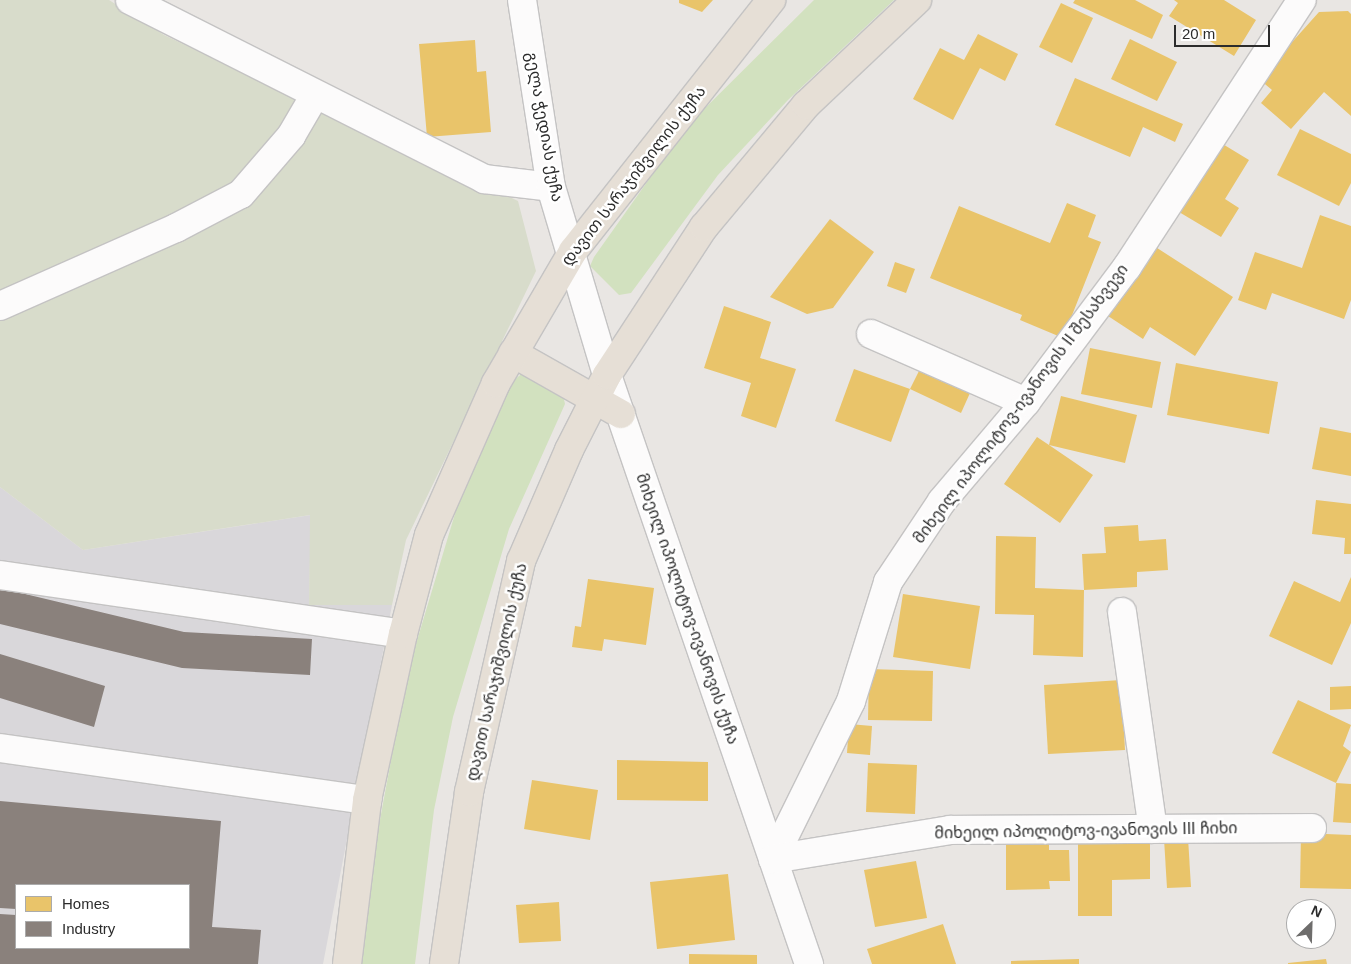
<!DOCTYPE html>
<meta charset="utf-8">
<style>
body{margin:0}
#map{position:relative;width:1351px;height:964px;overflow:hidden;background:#e9e6e3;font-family:Arial,"Noto Sans Georgian",sans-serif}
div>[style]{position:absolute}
.industrial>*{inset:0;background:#d9d7da}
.green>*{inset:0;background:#d2e1bf}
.cemetery>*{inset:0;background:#d8dccb}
.homes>*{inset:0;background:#e9c46a}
.industry>*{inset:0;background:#8a817c}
.roads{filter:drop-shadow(1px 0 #c4c3c3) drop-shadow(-1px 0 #c4c3c3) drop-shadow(0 1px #c4c3c3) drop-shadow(0 -1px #c4c3c3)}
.minor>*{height:28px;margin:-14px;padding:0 14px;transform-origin:14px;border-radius:14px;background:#fcfbfb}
.major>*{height:28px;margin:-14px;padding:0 14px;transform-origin:14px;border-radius:14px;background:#e6dfd6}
span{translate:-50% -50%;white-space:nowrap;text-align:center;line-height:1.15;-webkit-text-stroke:5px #fff;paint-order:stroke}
.street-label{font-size:16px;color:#2c2c2c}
.legend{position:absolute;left:15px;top:884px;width:175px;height:65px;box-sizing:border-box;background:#fff;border:1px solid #ababab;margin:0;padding:6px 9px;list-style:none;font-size:15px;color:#2c2c2c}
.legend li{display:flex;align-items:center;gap:10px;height:25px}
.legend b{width:25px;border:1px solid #ababab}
.north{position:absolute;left:1286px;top:899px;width:50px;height:50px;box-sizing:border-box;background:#fff;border:1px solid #ababab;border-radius:50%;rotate:24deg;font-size:14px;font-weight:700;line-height:20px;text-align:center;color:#2c2c2c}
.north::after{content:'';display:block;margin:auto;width:18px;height:22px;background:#6e6d6c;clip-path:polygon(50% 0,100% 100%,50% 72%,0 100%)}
.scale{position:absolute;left:1174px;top:25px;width:96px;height:22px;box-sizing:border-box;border:2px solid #2c2c2c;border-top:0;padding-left:6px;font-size:15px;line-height:18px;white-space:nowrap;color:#2c2c2c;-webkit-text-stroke:4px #fff;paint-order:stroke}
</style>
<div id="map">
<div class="industrial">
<div style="clip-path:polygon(evenodd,0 487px,83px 550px,311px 515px,309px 604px,392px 605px,323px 964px,0 964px,0 487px,16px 885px,189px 885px,189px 948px,16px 948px,16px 885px)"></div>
</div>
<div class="green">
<div style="clip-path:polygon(814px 0,894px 0,788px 100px,718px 175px,631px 293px,619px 295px,590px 266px,594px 257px,686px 127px)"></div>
<div style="clip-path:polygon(525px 371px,562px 391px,565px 404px,509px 529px,453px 717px,434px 810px,415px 964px,359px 964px,369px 879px,407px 674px,460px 497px,513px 381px)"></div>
</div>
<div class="cemetery">
<div style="clip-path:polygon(0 0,109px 0,164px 35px,518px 201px,536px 271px,406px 540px,392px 605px,309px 605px,310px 515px,83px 550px,0 487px)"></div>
</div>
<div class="homes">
<div style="clip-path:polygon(679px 0,713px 0,702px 12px,679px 3px)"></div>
<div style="clip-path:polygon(1075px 0,1135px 0,1163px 15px,1152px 39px,1073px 3px)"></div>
<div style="clip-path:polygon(1174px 0,1224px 0,1256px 20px,1234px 56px,1169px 16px,1178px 3px)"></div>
<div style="clip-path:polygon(1061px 3px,1093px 18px,1072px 63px,1039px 47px)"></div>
<div style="clip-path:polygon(1348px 11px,1351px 14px,1351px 116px,1324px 92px,1291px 129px,1261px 103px,1272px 90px,1259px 79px,1319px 12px)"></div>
<div style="clip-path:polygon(978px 34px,1018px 54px,1005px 81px,980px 68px,953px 120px,913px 99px,940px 48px,964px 60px)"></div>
<div style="clip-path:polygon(1130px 39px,1177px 62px,1157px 101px,1111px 79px)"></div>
<div style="clip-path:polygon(475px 40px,477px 72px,486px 71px,491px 132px,427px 137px,419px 44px)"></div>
<div style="clip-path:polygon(1075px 78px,1183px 124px,1175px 142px,1143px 127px,1130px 157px,1055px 125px)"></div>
<div style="clip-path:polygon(1300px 129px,1351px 154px,1351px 183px,1339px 206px,1277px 175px)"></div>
<div style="clip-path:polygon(1221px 143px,1249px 160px,1225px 199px,1239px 208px,1221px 237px,1179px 212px)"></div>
<div style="clip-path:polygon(1067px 203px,1096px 215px,1088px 237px,1101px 242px,1063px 338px,1020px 320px,1022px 315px,930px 278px,959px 206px,1050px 243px)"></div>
<div style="clip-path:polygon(1320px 215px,1351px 226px,1351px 300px,1344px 319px,1272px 293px,1266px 310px,1238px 300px,1255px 252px,1302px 268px)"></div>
<div style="clip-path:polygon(830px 219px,874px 252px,833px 308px,807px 314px,770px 297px)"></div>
<div style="clip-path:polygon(1154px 246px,1233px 297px,1195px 356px,1150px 327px,1143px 339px,1108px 316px)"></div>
<div style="clip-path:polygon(895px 262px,915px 269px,906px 293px,887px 286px)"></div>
<div style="clip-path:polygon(724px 306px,771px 322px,760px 358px,796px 369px,776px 428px,741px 416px,751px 383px,704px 368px)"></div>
<div style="clip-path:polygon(1090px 348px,1161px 362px,1152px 408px,1081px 394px)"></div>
<div style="clip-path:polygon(1176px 363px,1278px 382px,1269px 434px,1167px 415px)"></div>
<div style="clip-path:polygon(854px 369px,910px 389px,891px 442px,835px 421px)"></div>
<div style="clip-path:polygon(920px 369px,970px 393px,961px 413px,910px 389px)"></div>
<div style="clip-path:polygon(1061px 396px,1137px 415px,1125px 463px,1049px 445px,1093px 475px,1060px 523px,1004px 484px,1037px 437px,1049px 445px)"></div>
<div style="clip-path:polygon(1320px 427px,1351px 433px,1351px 476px,1312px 469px)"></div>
<div style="clip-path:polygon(1316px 500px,1351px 504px,1351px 554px,1344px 554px,1345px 538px,1312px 534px)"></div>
<div style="clip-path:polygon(1138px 525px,1139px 541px,1166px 539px,1168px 570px,1137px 572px,1137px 587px,1084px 590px,1082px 554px,1106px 553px,1104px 527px)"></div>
<div style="clip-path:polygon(996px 536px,1036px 537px,1035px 588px,1084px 590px,1083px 657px,1033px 655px,1034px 615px,995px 614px)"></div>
<div style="clip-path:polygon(1351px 577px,1351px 623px,1332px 665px,1269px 636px,1294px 581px,1340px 602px)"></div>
<div style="clip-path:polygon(588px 579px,654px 588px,646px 645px,604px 639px,602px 651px,572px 647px,575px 626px,581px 627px)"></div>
<div style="clip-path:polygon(903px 594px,980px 606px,970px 669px,893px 657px)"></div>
<div style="clip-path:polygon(869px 669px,933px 671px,932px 721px,868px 720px)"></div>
<div style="clip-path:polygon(1121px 680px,1125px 750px,1048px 754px,1044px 685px)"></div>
<div style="clip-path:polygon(1351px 686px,1351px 709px,1330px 710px,1330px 687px)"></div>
<div style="clip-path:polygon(1298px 700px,1351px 725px,1343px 746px,1351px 752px,1336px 783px,1272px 753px)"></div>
<div style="clip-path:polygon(849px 724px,872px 726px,870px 755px,847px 753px)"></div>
<div style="clip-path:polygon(617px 760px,708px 762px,708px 801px,617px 800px)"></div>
<div style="clip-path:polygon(868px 763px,917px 765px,915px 814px,866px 812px)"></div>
<div style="clip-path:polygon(532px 780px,598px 790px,590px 840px,524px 829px)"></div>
<div style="clip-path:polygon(1336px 783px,1351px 784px,1351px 823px,1333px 822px)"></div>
<div style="clip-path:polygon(1301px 833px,1351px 835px,1351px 889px,1300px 888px)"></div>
<div style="clip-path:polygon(1078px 836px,1150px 836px,1150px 879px,1112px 880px,1112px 916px,1078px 916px)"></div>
<div style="clip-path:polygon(1188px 838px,1191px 887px,1167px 888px,1164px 839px)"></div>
<div style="clip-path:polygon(1006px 840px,1049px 840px,1049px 850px,1069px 850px,1070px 881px,1049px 881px,1050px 889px,1006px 890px)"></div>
<div style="clip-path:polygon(916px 861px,927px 918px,875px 927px,864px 870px)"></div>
<div style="clip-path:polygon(728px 874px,735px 940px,657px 949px,650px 882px)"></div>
<div style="clip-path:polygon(559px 902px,561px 941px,519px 943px,516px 905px)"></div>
<div style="clip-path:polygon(943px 924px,956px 964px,872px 964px,867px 949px)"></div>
<div style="clip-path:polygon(689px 954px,757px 955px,757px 964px,689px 964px)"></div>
<div style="clip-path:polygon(1079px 959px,1079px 964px,1011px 964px,1011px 961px)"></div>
<div style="clip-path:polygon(1326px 959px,1327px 964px,1288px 964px,1288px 963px)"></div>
</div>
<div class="industry">
<div style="clip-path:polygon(0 588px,184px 632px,312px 639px,310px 675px,182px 668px,0 624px)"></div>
<div style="clip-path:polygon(0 654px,105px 686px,94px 727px,0 698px)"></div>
<div style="clip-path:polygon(0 801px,221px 821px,212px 927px,261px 930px,258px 964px,0 964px,0 914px,16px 915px,16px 948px,189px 948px,189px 885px,16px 885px,16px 909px,0 908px)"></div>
</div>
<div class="roads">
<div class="minor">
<div style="left:130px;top:0;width:397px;rotate:26.8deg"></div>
<div style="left:484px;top:179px;width:67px;rotate:6.8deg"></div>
<div style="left:522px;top:0;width:189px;rotate:81.2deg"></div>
<div style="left:551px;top:187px;width:196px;rotate:73.4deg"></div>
<div style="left:607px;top:375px;width:623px;rotate:71.07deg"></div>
<div style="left:0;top:306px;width:193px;rotate:-23.9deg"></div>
<div style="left:176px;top:228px;width:73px;rotate:-27.6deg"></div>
<div style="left:241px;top:194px;width:77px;rotate:-49.2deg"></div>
<div style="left:291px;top:136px;width:48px;rotate:-59.7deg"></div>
<div style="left:871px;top:334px;width:169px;rotate:23.7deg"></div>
<div style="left:0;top:575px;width:407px;rotate:8.3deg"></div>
<div style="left:1122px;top:612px;width:219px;rotate:81.9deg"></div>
<div style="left:0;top:748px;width:371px;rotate:8.1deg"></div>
<div style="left:773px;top:859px;width:176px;rotate:-63.7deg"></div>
<div style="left:851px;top:701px;width:125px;rotate:-72.7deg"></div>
<div style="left:888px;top:582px;width:97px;rotate:-56.3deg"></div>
<div style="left:942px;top:501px;width:130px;rotate:-49.7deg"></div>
<div style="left:1026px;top:402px;width:169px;rotate:-53.2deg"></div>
<div style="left:1127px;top:267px;width:319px;rotate:-56.8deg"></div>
<div style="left:773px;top:859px;width:179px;rotate:-9.3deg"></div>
<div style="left:950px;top:830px;width:362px;rotate:-0.3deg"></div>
</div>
<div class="major">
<div style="left:513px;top:353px;width:124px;rotate:29.5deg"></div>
<div style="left:347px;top:964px;width:165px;rotate:-83deg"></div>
<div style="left:367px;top:800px;width:170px;rotate:-77.8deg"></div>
<div style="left:403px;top:634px;width:102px;rotate:-75.3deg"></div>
<div style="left:429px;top:535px;width:166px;rotate:-66.2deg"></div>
<div style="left:496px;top:383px;width:153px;rotate:-59.7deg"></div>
<div style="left:573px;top:251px;width:320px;rotate:-51.7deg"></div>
<div style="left:444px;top:964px;width:174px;rotate:-81.7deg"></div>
<div style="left:469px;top:792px;width:237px;rotate:-77.3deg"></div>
<div style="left:521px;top:561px;width:121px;rotate:-66.6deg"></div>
<div style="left:569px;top:450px;width:84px;rotate:-63.1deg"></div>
<div style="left:607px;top:375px;width:177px;rotate:-56.8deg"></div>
<div style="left:704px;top:227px;width:159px;rotate:-50.1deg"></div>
<div style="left:806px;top:105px;width:153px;rotate:-43.4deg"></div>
</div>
</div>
<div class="street-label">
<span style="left:544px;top:127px;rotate:80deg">გელა ჭედიას ქუჩა</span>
<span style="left:634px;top:176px;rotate:-52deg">დავით სარაჯიშვილის ქუჩა</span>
<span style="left:1021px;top:404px;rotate:-53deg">მიხეილ იპოლიტოვ-ივანოვის II შესახვევი</span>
<span style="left:687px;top:609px;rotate:71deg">მიხეილ იპოლიტოვ-ივანოვის ქუჩა</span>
<span style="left:497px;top:672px;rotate:-77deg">დავით სარაჯიშვილის ქუჩა</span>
<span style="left:1086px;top:831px;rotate:-1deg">მიხეილ იპოლიტოვ-ივანოვის III ჩიხი</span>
</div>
<ul class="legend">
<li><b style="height:14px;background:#e9c46a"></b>Homes</li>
<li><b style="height:14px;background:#8a817c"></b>Industry</li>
</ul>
<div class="north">N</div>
<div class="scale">20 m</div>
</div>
